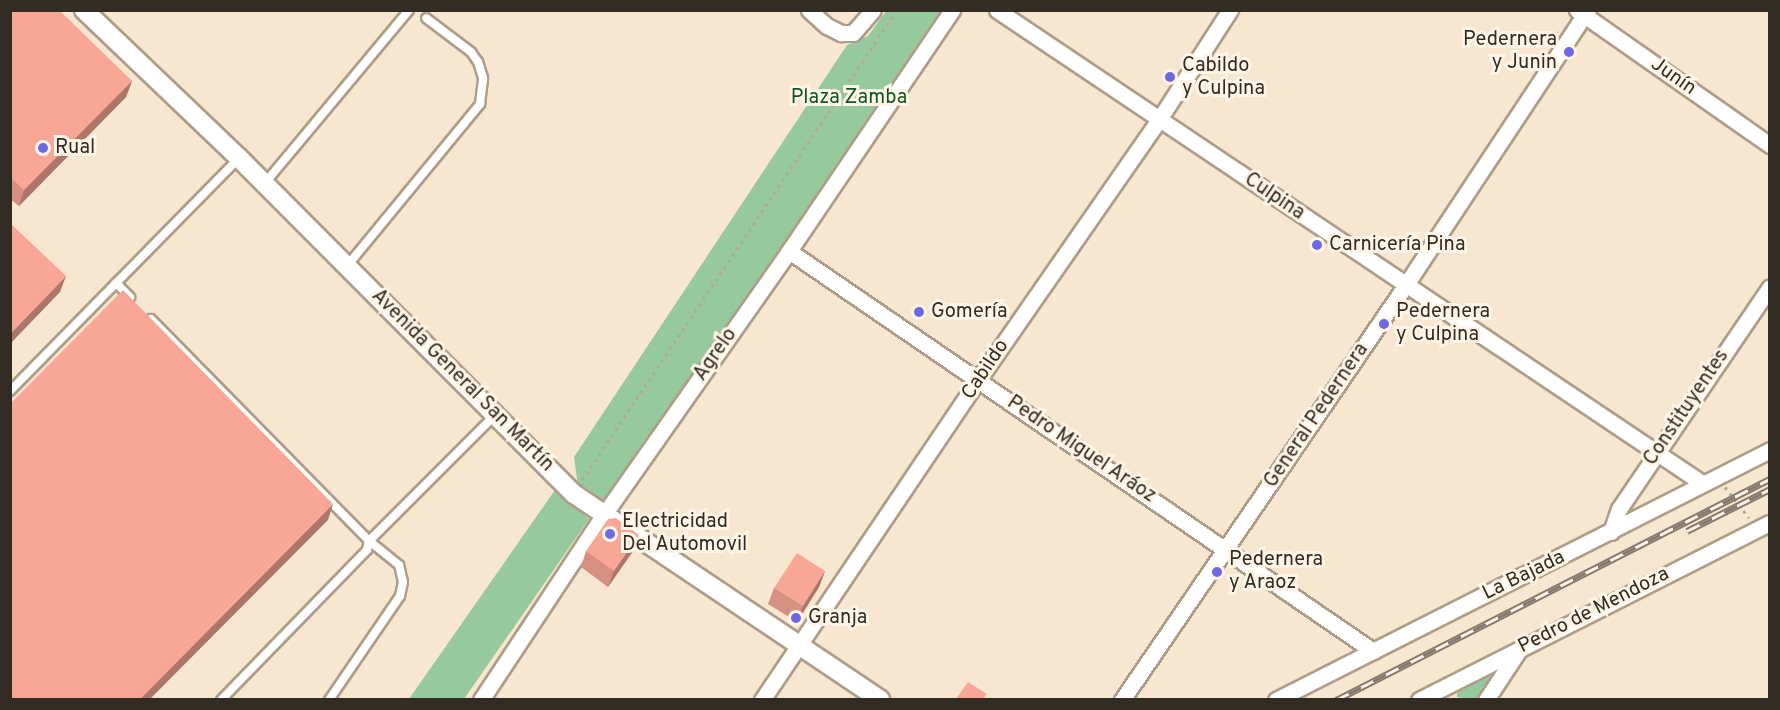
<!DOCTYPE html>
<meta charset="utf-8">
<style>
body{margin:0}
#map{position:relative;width:1780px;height:710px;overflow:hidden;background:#f7e6d0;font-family:Overpass,sans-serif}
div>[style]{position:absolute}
.green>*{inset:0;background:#96ca9c}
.path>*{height:3px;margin-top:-1.5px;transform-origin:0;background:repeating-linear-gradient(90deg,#b6a897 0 3px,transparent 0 7.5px)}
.roads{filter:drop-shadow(2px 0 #ae9e89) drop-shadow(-2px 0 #ae9e89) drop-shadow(0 2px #ae9e89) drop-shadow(0 -2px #ae9e89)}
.service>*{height:8px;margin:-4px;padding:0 4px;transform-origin:4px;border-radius:4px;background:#fff}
.minor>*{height:15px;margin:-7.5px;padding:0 7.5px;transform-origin:7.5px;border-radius:7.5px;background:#fff}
.tertiary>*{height:18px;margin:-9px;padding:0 9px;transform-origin:9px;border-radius:9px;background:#fff}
.rail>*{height:7px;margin-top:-3.5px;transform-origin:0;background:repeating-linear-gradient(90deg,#fff5e7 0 14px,#857a6c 0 28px);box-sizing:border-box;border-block:2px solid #857a6c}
.wall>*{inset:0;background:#d59082}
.shaded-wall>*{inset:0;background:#ae756a}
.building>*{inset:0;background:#f8a797}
.dots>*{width:16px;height:16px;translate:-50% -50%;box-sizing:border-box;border:3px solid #fff5e7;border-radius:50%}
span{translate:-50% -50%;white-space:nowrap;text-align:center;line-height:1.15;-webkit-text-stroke:6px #fff5e7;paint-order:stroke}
.poi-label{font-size:20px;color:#322c24}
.right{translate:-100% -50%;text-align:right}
.left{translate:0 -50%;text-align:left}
.street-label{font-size:20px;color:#322c24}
.park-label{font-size:20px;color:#105423}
.frame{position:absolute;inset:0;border:12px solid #322c24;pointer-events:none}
</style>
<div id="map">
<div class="green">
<div style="clip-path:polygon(886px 11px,943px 11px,607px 502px,598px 502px,578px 486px,574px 457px,847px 45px,868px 36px)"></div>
<div style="clip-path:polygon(555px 490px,589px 519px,464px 699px,409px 699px)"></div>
<div style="clip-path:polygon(1490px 675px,1494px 676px,1482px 697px,1476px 700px,1457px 697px,1457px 693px)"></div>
</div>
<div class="path">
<div style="left:582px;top:480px;width:566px;rotate:-56.17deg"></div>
<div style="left:1725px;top:487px;width:39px;rotate:52deg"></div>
</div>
<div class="roads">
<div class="service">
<div style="left:265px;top:183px;width:225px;rotate:-50.2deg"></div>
<div style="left:347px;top:266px;width:210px;rotate:-50.6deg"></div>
<div style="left:480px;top:104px;width:26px;rotate:-83deg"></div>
<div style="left:483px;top:78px;width:17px;rotate:-107deg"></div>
<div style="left:478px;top:62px;width:12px;rotate:-125deg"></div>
<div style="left:471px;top:52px;width:56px;rotate:-142.9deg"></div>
<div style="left:116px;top:283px;width:20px;rotate:45deg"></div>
<div style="left:151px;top:319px;width:311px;rotate:45.5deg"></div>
<div style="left:369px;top:541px;width:9px;rotate:103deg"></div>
<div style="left:367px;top:550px;width:209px;rotate:134.2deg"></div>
<div style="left:10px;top:391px;width:325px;rotate:-45.5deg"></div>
<div style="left:329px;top:700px;width:126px;rotate:-55.7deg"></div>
<div style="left:400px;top:596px;width:14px;rotate:-78deg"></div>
<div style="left:403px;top:582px;width:17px;rotate:-103deg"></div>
<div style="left:399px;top:565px;width:38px;rotate:-141deg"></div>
<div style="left:369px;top:541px;width:178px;rotate:-45deg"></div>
</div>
<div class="minor">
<div style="left:809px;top:10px;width:24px;rotate:42deg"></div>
<div style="left:827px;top:26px;width:16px;rotate:27deg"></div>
<div style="left:841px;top:33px;width:12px"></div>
<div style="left:853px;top:33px;width:30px;rotate:-49deg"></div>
<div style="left:997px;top:10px;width:849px;rotate:33.86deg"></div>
<div style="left:1577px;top:10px;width:236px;rotate:35deg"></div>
<div style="left:789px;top:251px;width:708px;rotate:34.41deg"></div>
<div style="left:1611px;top:532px;width:24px;rotate:-71deg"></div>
<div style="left:1619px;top:509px;width:268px;rotate:-55.8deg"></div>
<div style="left:481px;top:700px;width:224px;rotate:-56.5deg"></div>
<div style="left:605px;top:513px;width:320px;rotate:-54.9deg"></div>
<div style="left:789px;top:251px;width:291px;rotate:-55.9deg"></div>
<div style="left:762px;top:700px;width:386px;rotate:-56deg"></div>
<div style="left:978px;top:380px;width:319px;rotate:-55.2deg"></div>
<div style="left:1160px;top:118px;width:129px;rotate:-57.1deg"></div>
<div style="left:1122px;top:700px;width:501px;rotate:-55.64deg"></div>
<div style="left:1405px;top:286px;width:331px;rotate:-56.5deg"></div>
<div style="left:1276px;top:700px;width:554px;rotate:-26.84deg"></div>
<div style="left:1419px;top:700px;width:393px;rotate:-26.8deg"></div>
<div style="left:1486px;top:700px;width:60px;rotate:-56.6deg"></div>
</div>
<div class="tertiary">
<div style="left:84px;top:10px;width:214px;rotate:43.7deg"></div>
<div style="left:239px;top:158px;width:474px;rotate:45.1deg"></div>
<div style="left:574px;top:494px;width:369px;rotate:33.9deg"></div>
</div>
</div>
<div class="rail">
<div style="left:1687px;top:531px;width:93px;rotate:-26.8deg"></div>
<div style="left:1336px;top:700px;width:487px;rotate:-27deg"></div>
</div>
<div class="wall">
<div style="clip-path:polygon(10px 10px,132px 81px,126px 97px,19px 206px,10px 199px)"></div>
<div style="clip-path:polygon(586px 551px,633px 551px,608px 587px,581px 567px)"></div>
<div style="clip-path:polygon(825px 571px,819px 587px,797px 622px,768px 604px,774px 588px)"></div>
</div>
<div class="shaded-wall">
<div style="clip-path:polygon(132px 81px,126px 97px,19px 206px,24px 190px)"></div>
<div style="clip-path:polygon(66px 276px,60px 292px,10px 344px,10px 334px)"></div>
<div style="clip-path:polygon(333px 504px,328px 520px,150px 699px,140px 699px)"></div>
<div style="clip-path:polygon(639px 535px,633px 551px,608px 587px,614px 571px)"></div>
<div style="clip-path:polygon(825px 571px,819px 587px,797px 622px,803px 606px)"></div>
</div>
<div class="building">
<div style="clip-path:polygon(10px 10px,59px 10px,132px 81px,24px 190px,10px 177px)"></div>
<div style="clip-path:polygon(10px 223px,66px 276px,10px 334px)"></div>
<div style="clip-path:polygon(123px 290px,333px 504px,140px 699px,10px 699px,10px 404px)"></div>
<div style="clip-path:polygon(616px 518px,639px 535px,614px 571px,586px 551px,608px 519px)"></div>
<div style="clip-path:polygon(797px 553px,825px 571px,803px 606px,774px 588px)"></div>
<div style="clip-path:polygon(968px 682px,987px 694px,983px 699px,984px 699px,956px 699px)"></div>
</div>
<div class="dots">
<div style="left:1569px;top:52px;background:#6e68e3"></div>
<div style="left:1170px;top:77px;background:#6e68e3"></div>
<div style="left:43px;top:148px;background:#6e68e3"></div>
<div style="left:1317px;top:245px;background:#6e68e3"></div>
<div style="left:919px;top:312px;background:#6e68e3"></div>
<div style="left:1384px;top:324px;background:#6e68e3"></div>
<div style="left:610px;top:534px;background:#6e68e3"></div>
<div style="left:1217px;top:572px;background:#6e68e3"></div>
<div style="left:796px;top:618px;background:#6e68e3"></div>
</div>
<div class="poi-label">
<span class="right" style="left:1557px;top:52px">Pedernera<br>y Junin</span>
<span class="left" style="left:1182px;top:78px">Cabildo<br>y Culpina</span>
<span class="left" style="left:55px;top:148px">Rual</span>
<span class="left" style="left:1329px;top:245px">Carnicería Pina</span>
<span class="left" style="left:931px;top:312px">Gomería</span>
<span class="left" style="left:1396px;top:324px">Pedernera<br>y Culpina</span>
<span class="left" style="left:622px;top:534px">Electricidad<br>Del Automovil</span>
<span class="left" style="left:1229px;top:572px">Pedernera<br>y Araoz</span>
<span class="left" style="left:808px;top:618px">Granja</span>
</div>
<div class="street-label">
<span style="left:1673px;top:77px;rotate:35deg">Junín</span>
<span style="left:1274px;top:197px;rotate:34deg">Culpina</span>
<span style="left:716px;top:355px;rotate:-55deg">Agrelo</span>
<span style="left:986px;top:370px;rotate:-56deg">Cabildo</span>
<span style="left:462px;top:381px;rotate:45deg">Avenida General San Martín</span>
<span style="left:1687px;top:408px;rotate:-56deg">Constituyentes</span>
<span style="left:1317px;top:416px;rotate:-56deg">General Pedernera</span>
<span style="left:1081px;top:450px;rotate:34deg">Pedro Miguel Aráoz</span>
<span style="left:1524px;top:576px;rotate:-26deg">La Bajada</span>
<span style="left:1594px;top:611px;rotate:-27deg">Pedro de Mendoza</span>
</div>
<div class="park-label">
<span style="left:849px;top:98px">Plaza Zamba</span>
</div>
<div class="frame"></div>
</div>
